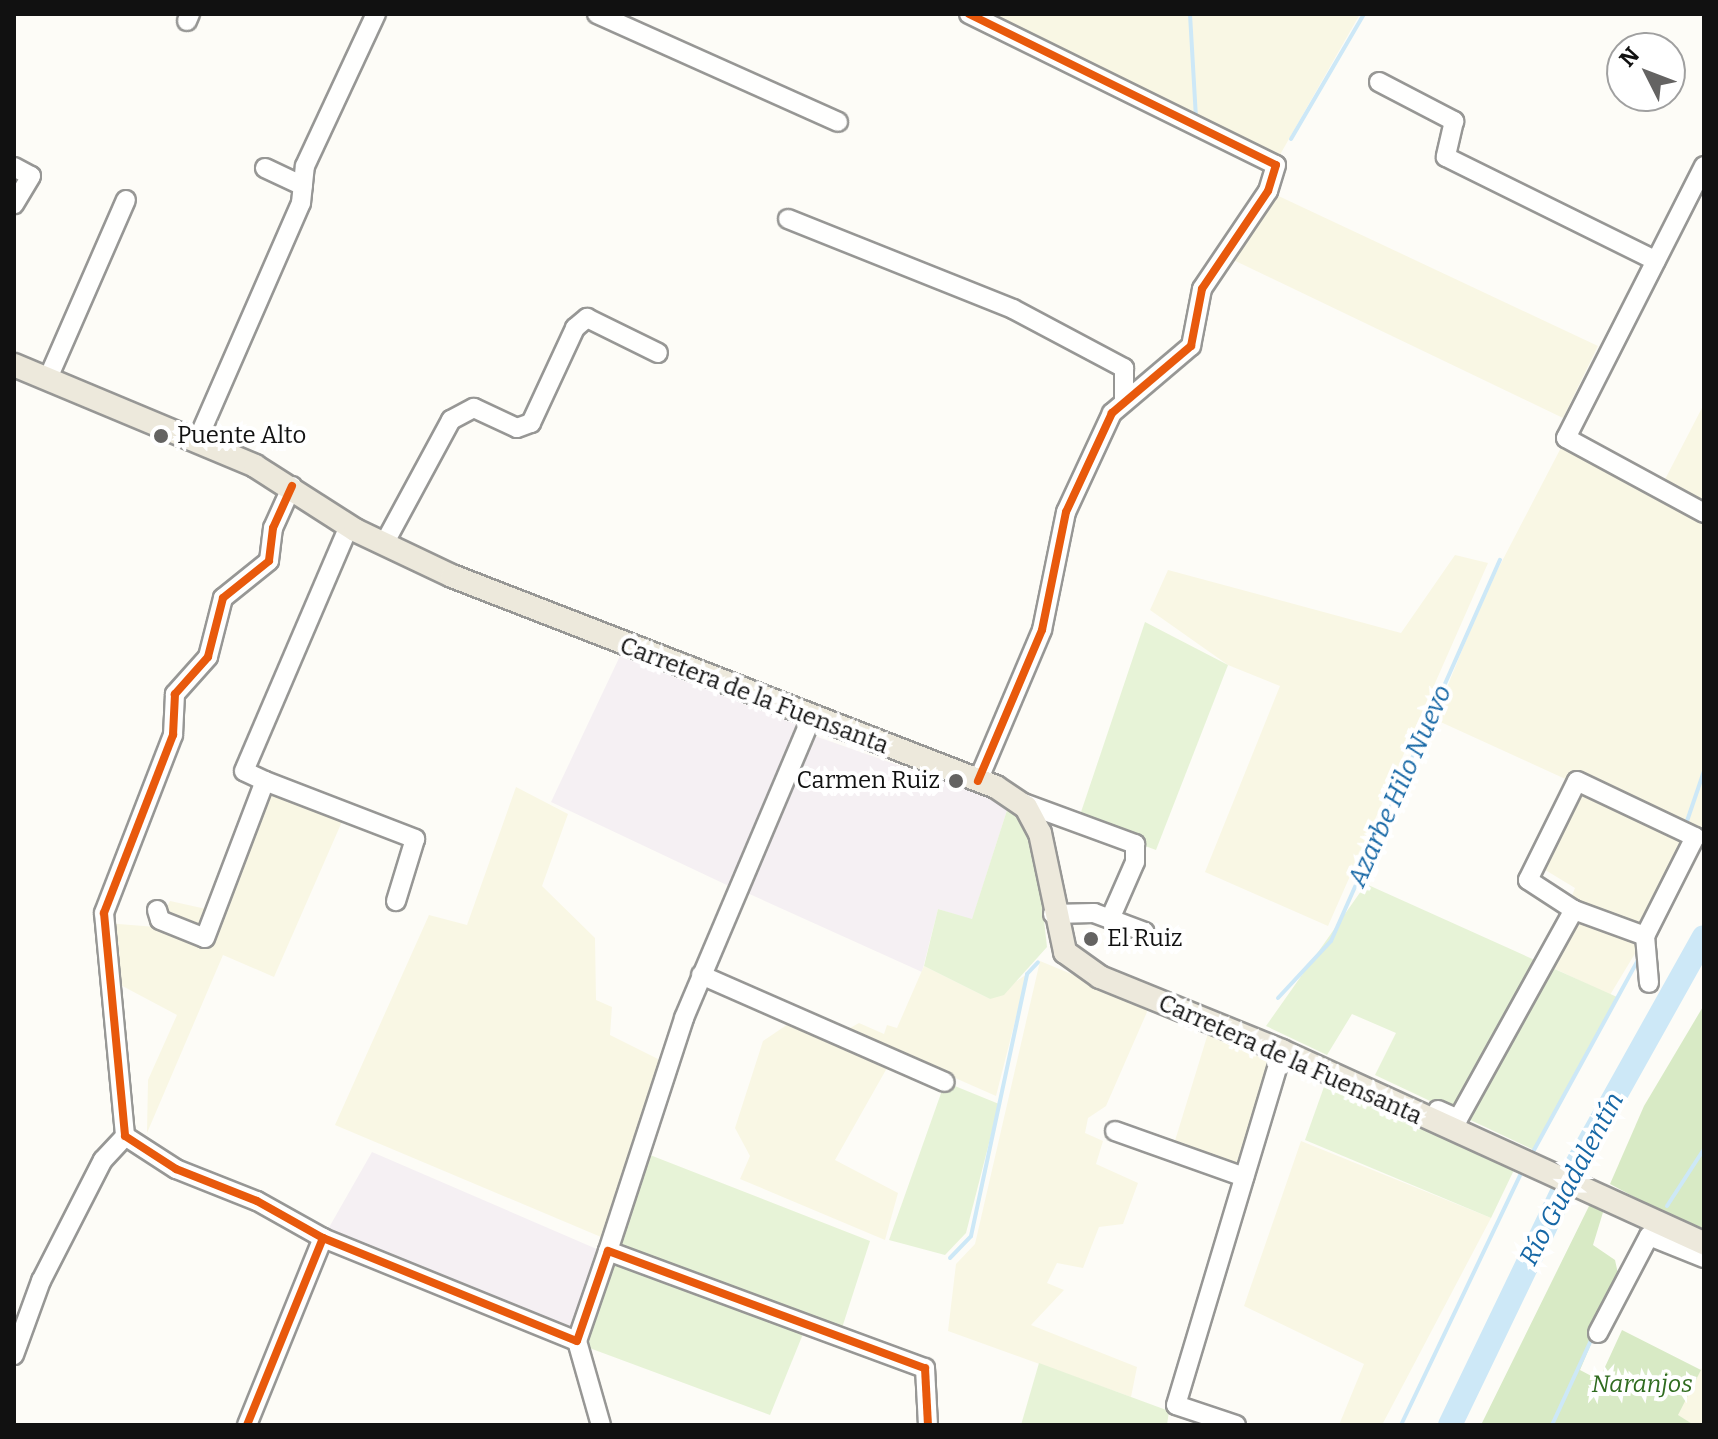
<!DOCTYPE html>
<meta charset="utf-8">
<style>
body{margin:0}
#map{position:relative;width:1718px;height:1439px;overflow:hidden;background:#fdfcf7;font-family:Bitter,serif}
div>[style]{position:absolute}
.industrial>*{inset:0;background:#f5f0f3}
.farmland>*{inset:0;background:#f9f7e4}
.green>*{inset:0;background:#e7f3d7}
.forest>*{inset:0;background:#d8eac5}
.stream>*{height:4px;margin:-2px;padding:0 2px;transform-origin:2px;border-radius:2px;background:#cde8f7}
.river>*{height:24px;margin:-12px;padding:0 12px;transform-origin:12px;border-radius:12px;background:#cde8f7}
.roads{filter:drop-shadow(2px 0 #979795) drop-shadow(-2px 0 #979795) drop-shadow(0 2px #979795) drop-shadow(0 -2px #979795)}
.minor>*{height:18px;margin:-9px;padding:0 9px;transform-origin:9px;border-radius:9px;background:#fffffe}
.major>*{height:22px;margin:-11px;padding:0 11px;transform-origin:11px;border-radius:11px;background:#ede9dc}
.cycleway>*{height:8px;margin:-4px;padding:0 4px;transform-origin:4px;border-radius:4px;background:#e8590c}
.dots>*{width:22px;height:22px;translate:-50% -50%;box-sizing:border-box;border:4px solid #fff;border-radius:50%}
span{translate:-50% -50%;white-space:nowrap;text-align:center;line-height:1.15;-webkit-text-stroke:8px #fff;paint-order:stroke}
.poi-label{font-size:24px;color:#111}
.left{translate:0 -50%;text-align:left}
.right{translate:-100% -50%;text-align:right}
.street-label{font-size:24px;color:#111}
.park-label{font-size:24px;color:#2f6b1f;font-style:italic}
.water-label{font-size:26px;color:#1768a6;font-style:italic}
.frame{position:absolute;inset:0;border:16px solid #111;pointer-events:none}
.north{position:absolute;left:1606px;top:32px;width:80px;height:80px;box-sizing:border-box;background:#fff;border:2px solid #a0a0a0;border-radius:50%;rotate:312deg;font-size:22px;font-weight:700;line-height:32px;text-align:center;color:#111}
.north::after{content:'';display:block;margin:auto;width:28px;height:36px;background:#646362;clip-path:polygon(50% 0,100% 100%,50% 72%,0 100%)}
</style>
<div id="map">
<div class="industrial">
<div style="clip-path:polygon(620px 656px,800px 726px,731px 887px,551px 802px)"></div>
<div style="clip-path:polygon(812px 735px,1009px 804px,972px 920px,938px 909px,922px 972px,745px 892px)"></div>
<div style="clip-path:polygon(372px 1152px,599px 1250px,577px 1341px,323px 1238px)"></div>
</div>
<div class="farmland">
<div style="clip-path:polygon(986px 14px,1360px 14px,1277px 160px)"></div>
<div style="clip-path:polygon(1268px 191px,1598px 346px,1563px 418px,1225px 256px)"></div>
<div style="clip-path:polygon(1704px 404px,1704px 839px,1610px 995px,1545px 964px,1575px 888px,1537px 865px,1572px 782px,1434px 719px,1485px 594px,1566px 438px,1660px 489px)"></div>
<div style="clip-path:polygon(1455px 555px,1488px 563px,1328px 926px,1205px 872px,1280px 686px,1228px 665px,1150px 610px,1168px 570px,1401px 633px)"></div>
<div style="clip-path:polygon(260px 785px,344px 817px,274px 977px,223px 955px,147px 1133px,148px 1080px,177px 1015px,113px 981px,106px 923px,156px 927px,170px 901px,206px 909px)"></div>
<div style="clip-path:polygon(516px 787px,568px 814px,542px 886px,595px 938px,596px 1000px,612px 1007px,610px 1035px,662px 1061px,601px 1237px,335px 1125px,429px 915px,467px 925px)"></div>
<div style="clip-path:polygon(1040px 961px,1144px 1004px,1147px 1012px,1106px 1106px,1088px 1118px,1085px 1133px,1103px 1141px,1096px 1164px,1138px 1183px,1123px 1224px,1099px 1227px,1083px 1268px,1057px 1263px,1047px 1283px,1064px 1290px,1031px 1325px,1137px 1367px,1131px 1397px,948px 1331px,956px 1264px,975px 1244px)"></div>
<div style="clip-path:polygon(924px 966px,990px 999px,1027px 974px,996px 1096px,896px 1052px,835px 1160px,898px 1193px,885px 1240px,740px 1179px,750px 1156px,735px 1128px,763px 1041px,803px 1014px,845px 1031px,859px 1023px,884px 1034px,887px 1025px,897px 1028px)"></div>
<div style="clip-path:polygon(1209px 1030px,1276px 1059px,1238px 1172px,1174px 1144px)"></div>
<div style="clip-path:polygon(1301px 1141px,1491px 1218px,1382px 1425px,1339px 1425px,1364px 1364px,1244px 1306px)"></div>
<div style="clip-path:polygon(1704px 1364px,1704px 1425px,1694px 1425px,1677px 1415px)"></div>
</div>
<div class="green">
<div style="clip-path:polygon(1145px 622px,1228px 665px,1156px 850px,1078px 821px)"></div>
<div style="clip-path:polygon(1009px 804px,1028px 827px,1037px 857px,1047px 947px,1004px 995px,990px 999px,924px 966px,938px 909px,972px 919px)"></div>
<div style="clip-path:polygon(1366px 884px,1617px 997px,1534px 1150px,1375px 1075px,1396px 1033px,1352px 1014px,1327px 1055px,1266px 1026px)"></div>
<div style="clip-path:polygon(945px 1082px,999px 1104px,966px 1233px,945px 1255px,889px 1240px)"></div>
<div style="clip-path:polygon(1325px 1084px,1514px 1170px,1491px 1218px,1305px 1140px)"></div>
<div style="clip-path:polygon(650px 1155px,870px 1241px,841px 1331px,617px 1248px)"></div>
<div style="clip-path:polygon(613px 1264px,803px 1334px,770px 1415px,584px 1346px)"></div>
<div style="clip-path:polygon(1039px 1363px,1169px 1411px,1167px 1425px,1021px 1425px)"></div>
</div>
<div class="forest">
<div style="clip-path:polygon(1704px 1005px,1704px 1234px,1610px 1184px,1644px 1106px)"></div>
<div style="clip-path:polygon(1590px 1204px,1604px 1209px,1593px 1245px,1615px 1260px,1619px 1278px,1580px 1370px,1599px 1380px,1622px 1330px,1701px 1370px,1678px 1415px,1694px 1425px,1481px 1425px)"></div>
</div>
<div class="stream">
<div style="left:1190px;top:14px;width:103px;rotate:86.7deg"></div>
<div style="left:1291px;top:139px;width:145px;rotate:-59.7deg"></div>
<div style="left:1686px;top:824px;width:56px;rotate:-71.2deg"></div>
<div style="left:1278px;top:998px;width:78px;rotate:-47.1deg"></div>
<div style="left:1331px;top:941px;width:417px;rotate:-66.1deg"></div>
<div style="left:1534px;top:1150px;width:221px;rotate:-61.3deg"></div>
<div style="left:1667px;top:1206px;width:68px;rotate:-57deg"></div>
<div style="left:950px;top:1258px;width:30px;rotate:-46deg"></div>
<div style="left:971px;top:1236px;width:268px;rotate:-77.9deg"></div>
<div style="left:1027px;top:974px;width:16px;rotate:-47deg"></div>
<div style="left:1401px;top:1425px;width:279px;rotate:-64.5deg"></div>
<div style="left:1552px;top:1425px;width:98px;rotate:-65.3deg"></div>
</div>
<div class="river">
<div style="left:1450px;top:1425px;width:272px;rotate:-64.3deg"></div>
<div style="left:1568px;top:1180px;width:278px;rotate:-60.8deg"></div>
</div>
<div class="roads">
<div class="minor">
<div style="left:597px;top:14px;width:264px;rotate:24.1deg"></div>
<div style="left:969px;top:14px;width:342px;rotate:26.2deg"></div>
<div style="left:1276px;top:165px;width:27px;rotate:107deg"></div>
<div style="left:1268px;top:191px;width:118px;rotate:124deg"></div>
<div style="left:1202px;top:289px;width:58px;rotate:100.9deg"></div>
<div style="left:1191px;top:346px;width:104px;rotate:139.7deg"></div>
<div style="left:1112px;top:413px;width:109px;rotate:114.9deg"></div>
<div style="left:1066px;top:512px;width:120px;rotate:101.5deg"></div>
<div style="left:1042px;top:630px;width:164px;rotate:113deg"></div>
<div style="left:187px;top:21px;width:8px;rotate:-67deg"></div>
<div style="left:1379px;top:82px;width:85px;rotate:27.5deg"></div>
<div style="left:1454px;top:121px;width:37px;rotate:103deg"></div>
<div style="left:1446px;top:157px;width:234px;rotate:26.3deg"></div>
<div style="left:1704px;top:166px;width:305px;rotate:116.9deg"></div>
<div style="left:1566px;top:438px;width:157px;rotate:28.5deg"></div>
<div style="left:14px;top:167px;width:19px;rotate:28deg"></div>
<div style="left:31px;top:176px;width:33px;rotate:121deg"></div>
<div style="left:265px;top:168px;width:42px;rotate:25.3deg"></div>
<div style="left:788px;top:219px;width:242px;rotate:21.8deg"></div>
<div style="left:1013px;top:309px;width:126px;rotate:28deg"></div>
<div style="left:1124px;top:368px;width:34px;rotate:90deg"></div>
<div style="left:49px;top:376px;width:192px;rotate:-66.4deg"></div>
<div style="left:197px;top:441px;width:260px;rotate:-66.4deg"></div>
<div style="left:301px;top:203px;width:37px;rotate:-84deg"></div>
<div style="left:305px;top:166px;width:168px;rotate:-65deg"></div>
<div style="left:292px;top:486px;width:46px;rotate:114.3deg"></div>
<div style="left:273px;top:528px;width:33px;rotate:97deg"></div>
<div style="left:269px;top:561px;width:59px;rotate:141.2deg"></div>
<div style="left:223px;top:598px;width:61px;rotate:104.3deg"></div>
<div style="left:208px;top:657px;width:50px;rotate:131.7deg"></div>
<div style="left:175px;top:694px;width:41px;rotate:92.8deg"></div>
<div style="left:173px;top:735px;width:191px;rotate:111.2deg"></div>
<div style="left:104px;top:913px;width:224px;rotate:84.6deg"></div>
<div style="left:125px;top:1136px;width:61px;rotate:32.9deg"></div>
<div style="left:176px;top:1169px;width:87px;rotate:21.6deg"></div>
<div style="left:257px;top:1201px;width:76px;rotate:29.3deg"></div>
<div style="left:384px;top:544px;width:141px;rotate:-61.6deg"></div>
<div style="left:451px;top:420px;width:26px;rotate:-28deg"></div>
<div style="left:474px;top:408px;width:47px;rotate:24.9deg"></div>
<div style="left:517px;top:428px;width:15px;rotate:-20deg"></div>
<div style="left:531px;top:423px;width:105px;rotate:-65.1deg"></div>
<div style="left:575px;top:328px;width:16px;rotate:-40deg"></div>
<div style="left:587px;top:318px;width:79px;rotate:26.2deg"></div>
<div style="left:265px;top:781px;width:161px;rotate:21.1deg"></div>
<div style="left:415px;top:839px;width:65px;rotate:107deg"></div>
<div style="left:1018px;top:801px;width:125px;rotate:20.2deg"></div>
<div style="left:1135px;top:844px;width:18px;rotate:90deg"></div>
<div style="left:1135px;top:862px;width:62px;rotate:113.7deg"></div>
<div style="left:157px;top:910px;width:10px;rotate:73deg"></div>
<div style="left:160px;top:920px;width:48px;rotate:21.8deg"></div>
<div style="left:205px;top:938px;width:168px;rotate:-69.1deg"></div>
<div style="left:265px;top:781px;width:23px;rotate:-155deg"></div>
<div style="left:244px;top:771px;width:267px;rotate:-66.8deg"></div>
<div style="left:1574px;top:910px;width:55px;rotate:-146.9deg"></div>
<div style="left:1528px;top:880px;width:110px;rotate:-63.7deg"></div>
<div style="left:1577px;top:781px;width:131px;rotate:25.4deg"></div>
<div style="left:1695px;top:837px;width:111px;rotate:116.8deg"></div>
<div style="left:1053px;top:914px;width:41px;rotate:-1.4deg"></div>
<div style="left:1094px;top:913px;width:54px;rotate:20.4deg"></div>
<div style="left:701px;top:975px;width:266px;rotate:23.7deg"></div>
<div style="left:1438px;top:1110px;width:22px;rotate:24deg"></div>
<div style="left:1458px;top:1119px;width:239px;rotate:-61deg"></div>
<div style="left:1574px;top:910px;width:76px;rotate:20.1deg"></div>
<div style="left:1645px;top:936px;width:47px;rotate:85.1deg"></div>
<div style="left:1115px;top:1131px;width:137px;rotate:19.6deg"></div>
<div style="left:608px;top:1251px;width:245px;rotate:-71.9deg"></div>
<div style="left:684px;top:1018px;width:328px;rotate:-67deg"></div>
<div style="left:1598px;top:1333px;width:110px;rotate:-62.3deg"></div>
<div style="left:1649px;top:1236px;width:59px;rotate:21.8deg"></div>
<div style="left:577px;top:1341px;width:87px;rotate:74.1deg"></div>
<div style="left:14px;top:1355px;width:79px;rotate:-70deg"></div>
<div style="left:41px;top:1281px;width:136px;rotate:-62.9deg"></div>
<div style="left:103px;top:1160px;width:33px;rotate:-47deg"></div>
<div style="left:247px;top:1425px;width:202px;rotate:-67.9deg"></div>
<div style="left:323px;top:1238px;width:274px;rotate:22.1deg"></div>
<div style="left:577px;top:1341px;width:95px;rotate:-71deg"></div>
<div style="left:608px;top:1251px;width:338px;rotate:20.3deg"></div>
<div style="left:925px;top:1368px;width:57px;rotate:87deg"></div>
<div style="left:1236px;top:1425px;width:63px;rotate:-161.6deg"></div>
<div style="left:1176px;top:1405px;width:370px;rotate:-73.3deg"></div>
</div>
<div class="major">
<div style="left:14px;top:365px;width:261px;rotate:22.7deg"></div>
<div style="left:255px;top:466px;width:119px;rotate:32.6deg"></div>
<div style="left:355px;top:530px;width:107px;rotate:25.4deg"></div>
<div style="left:452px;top:576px;width:583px;rotate:21.2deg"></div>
<div style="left:996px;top:787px;width:36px;rotate:34deg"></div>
<div style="left:1026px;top:807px;width:30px;rotate:62deg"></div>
<div style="left:1040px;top:833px;width:122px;rotate:78.1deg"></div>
<div style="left:1065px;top:952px;width:43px;rotate:35.5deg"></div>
<div style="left:1100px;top:977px;width:196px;rotate:22.1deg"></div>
<div style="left:1282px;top:1051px;width:464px;rotate:24.5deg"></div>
</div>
</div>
<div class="cycleway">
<div style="left:969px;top:14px;width:342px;rotate:26.2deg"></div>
<div style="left:1276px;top:165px;width:27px;rotate:107deg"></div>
<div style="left:1268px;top:191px;width:118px;rotate:124deg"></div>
<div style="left:1202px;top:289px;width:58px;rotate:100.9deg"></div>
<div style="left:1191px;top:346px;width:104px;rotate:139.7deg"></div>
<div style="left:1112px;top:413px;width:109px;rotate:114.9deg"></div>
<div style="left:1066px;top:512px;width:120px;rotate:101.5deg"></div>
<div style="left:1042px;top:630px;width:164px;rotate:113deg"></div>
<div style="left:292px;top:486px;width:46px;rotate:114.3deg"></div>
<div style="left:273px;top:528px;width:33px;rotate:97deg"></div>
<div style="left:269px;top:561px;width:59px;rotate:141.2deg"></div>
<div style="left:223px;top:598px;width:61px;rotate:104.3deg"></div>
<div style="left:208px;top:657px;width:50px;rotate:131.7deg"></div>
<div style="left:175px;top:694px;width:41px;rotate:92.8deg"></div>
<div style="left:173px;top:735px;width:191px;rotate:111.2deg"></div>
<div style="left:104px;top:913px;width:224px;rotate:84.6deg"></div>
<div style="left:125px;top:1136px;width:61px;rotate:32.9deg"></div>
<div style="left:176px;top:1169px;width:87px;rotate:21.6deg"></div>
<div style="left:257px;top:1201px;width:76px;rotate:29.3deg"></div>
<div style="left:247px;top:1425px;width:202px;rotate:-67.9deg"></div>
<div style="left:323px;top:1238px;width:274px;rotate:22.1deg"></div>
<div style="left:577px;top:1341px;width:95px;rotate:-71deg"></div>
<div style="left:608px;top:1251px;width:338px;rotate:20.3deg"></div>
<div style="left:925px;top:1368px;width:57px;rotate:87deg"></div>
</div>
<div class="dots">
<div style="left:161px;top:436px;background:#646362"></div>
<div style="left:956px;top:781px;background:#646362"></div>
<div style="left:1091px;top:939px;background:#646362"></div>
</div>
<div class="poi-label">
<span class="left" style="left:177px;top:436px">Puente Alto</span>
<span class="right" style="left:940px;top:781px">Carmen Ruiz</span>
<span class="left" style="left:1107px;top:939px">El Ruiz</span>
</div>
<div class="street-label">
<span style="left:754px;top:696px;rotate:21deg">Carretera de la Fuensanta</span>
<span style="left:1290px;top:1060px;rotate:24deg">Carretera de la Fuensanta</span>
</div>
<div class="park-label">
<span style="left:1642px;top:1385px">Naranjos</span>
</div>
<div class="water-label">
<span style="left:1400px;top:786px;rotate:-66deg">Azarbe Hilo Nuevo</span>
<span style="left:1572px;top:1179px;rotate:-62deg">Río Guadalentín</span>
</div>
<div class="frame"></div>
<div class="north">N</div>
</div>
